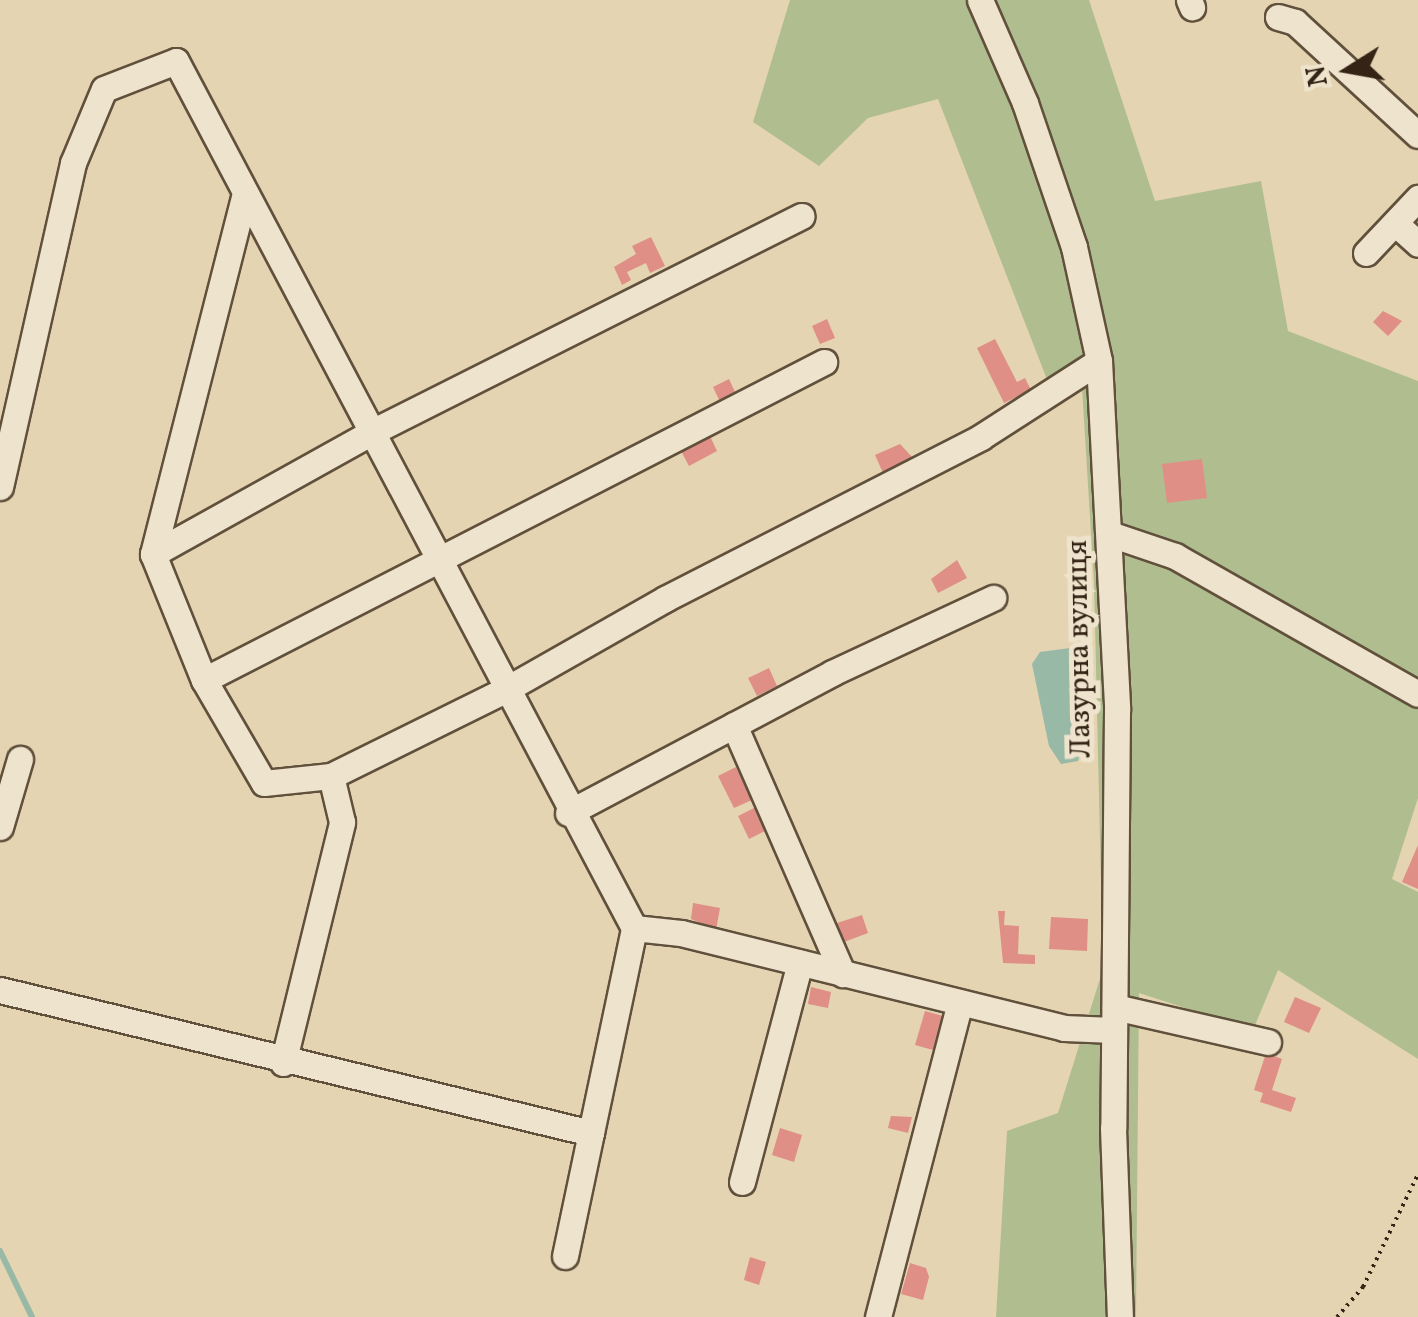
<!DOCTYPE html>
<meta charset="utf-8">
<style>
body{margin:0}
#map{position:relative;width:1418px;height:1317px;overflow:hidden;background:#e5d4b1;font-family:Vollkorn,serif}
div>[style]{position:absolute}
.green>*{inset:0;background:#b0be8f}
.water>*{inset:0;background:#97b9a6}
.stream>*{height:6px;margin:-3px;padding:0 3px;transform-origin:3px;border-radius:3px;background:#97b9a6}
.building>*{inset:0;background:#df8f86}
.path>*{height:4px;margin-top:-2px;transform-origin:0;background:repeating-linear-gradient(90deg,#342415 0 2.5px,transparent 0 7.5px)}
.roads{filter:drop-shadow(2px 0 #60503c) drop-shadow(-2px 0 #60503c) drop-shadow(0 2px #60503c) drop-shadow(0 -2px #60503c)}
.minor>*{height:25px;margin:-12.5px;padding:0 12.5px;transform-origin:12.5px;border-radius:12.5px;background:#eee3cc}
span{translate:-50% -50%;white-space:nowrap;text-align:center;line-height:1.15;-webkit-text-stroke:10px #eee3cc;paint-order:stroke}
.street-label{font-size:30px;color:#342415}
.north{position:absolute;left:1298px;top:20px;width:100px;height:100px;-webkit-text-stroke:8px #eee3cc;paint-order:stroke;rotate:259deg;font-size:28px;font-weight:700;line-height:40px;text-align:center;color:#342415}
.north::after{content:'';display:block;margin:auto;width:35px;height:45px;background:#342415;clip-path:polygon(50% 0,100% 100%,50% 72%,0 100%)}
</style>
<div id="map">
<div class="green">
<div style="clip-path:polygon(790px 0,1089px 0,1155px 201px,1261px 181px,1288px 331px,1418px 381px,1418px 798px,1392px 879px,1418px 892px,1418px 1059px,1278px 970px,1253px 1030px,1139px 993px,1136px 1317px,996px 1317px,1007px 1131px,1058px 1113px,1103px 969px,1094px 582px,1082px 388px,1055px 400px,938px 99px,868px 118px,819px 166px,753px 122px)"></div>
</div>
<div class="water">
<div style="clip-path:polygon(1070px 648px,1080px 658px,1083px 746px,1078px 761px,1061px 764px,1049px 746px,1032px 664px,1040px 652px)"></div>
</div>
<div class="stream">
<div style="left:0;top:1251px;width:73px;rotate:64.1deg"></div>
</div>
<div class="building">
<div style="clip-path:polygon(651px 237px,665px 266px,650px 273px,646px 263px,627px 272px,631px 280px,622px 285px,614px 267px,636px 254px,632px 246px)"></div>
<div style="clip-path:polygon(1383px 311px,1402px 321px,1388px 336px,1373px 322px)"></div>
<div style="clip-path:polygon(827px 319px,835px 338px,820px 344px,812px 326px)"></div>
<div style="clip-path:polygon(995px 339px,1017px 382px,1025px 378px,1031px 390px,1004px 403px,977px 348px)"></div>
<div style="clip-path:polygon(729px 379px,736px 394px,720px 402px,713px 387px)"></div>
<div style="clip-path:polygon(710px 436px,717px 451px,689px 466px,681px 451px)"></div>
<div style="clip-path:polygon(900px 444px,914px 459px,883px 473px,875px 455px)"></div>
<div style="clip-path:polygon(1202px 459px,1207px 498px,1167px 503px,1162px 464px)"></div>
<div style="clip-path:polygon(957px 560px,967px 578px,938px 593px,931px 579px)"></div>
<div style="clip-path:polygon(769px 668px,777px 686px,757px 696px,748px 678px)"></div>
<div style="clip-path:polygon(736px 767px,752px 800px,734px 808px,718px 776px)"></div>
<div style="clip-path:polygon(756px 807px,767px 830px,749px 839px,738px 816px)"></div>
<div style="clip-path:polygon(1418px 845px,1418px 889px,1402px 882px)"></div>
<div style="clip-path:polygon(693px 903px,720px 908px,716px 930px,691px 919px)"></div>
<div style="clip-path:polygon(998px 911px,1005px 911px,1004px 925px,1019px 926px,1018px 954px,1035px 955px,1035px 964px,1003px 963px)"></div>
<div style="clip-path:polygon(862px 915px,868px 933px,844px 942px,837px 923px)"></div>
<div style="clip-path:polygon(1051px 917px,1088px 919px,1087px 951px,1049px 949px)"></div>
<div style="clip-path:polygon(811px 987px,831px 992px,828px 1008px,808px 1004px)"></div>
<div style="clip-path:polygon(1295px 997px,1321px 1008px,1309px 1033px,1284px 1022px)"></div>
<div style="clip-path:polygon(925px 1011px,943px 1016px,933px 1050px,915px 1045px)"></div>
<div style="clip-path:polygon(1266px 1053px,1282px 1059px,1272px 1090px,1296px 1098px,1291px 1112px,1260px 1102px,1263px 1093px,1254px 1090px)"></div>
<div style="clip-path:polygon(891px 1116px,912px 1117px,908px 1133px,888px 1128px)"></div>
<div style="clip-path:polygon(780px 1128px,802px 1135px,794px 1162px,772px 1155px)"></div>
<div style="clip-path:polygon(750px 1257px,766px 1262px,759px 1285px,744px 1280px)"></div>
<div style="clip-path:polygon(910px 1263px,926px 1268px,929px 1277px,923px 1300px,901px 1294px)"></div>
</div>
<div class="path">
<div style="left:1337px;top:1317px;width:40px;rotate:-49deg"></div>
<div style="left:1363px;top:1287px;width:126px;rotate:-64deg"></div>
</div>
<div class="roads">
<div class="minor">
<div style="left:980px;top:0;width:112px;rotate:66.4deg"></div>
<div style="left:1025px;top:103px;width:152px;rotate:71.2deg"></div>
<div style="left:1074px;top:247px;width:117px;rotate:77.6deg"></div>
<div style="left:1099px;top:361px;width:349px;rotate:87deg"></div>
<div style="left:1117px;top:710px;width:418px;rotate:90.5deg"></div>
<div style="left:1113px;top:1128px;width:189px;rotate:87.9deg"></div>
<div style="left:1189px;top:0;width:8px;rotate:67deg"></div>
<div style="left:1278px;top:17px;width:18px;rotate:16deg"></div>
<div style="left:1295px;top:22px;width:167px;rotate:42.6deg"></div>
<div style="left:245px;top:193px;width:373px;rotate:104.3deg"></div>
<div style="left:153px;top:554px;width:136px;rotate:68deg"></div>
<div style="left:204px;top:680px;width:119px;rotate:59.8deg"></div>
<div style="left:264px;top:783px;width:67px;rotate:-6deg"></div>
<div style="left:331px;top:776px;width:194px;rotate:-26.3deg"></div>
<div style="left:505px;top:690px;width:184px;rotate:-29.6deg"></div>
<div style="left:665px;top:599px;width:355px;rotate:-27.1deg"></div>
<div style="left:981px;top:437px;width:140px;rotate:-32.8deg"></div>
<div style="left:1395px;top:223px;width:31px;rotate:42deg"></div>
<div style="left:1366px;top:253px;width:76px;rotate:-46.6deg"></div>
<div style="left:0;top:487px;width:332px;rotate:-77.3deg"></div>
<div style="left:73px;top:163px;width:80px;rotate:-67.3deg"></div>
<div style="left:104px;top:89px;width:77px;rotate:-21.3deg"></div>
<div style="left:176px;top:61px;width:981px;rotate:62.15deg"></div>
<div style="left:634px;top:928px;width:47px;rotate:6.1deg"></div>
<div style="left:681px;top:933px;width:395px;rotate:13.9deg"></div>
<div style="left:1064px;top:1028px;width:50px;rotate:2.3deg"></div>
<div style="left:1110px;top:534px;width:69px;rotate:18.7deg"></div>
<div style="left:1175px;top:556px;width:279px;rotate:29.6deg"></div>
<div style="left:153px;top:554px;width:248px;rotate:-29.1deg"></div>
<div style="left:370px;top:433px;width:483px;rotate:-26.7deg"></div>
<div style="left:204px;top:680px;width:697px;rotate:-27.15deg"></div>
<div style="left:734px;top:725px;width:272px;rotate:66.4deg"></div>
<div style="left:568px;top:813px;width:299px;rotate:-27.9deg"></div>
<div style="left:832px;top:673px;width:178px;rotate:-25deg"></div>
<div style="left:0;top:827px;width:71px;rotate:-73.6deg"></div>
<div style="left:0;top:990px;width:608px;rotate:13.6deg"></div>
<div style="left:1115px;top:1007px;width:157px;rotate:12.9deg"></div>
<div style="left:283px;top:1063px;width:248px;rotate:-76.2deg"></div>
<div style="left:342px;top:822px;width:47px;rotate:-103.4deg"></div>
<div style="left:742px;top:1182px;width:227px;rotate:-75.2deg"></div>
<div style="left:565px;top:1256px;width:335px;rotate:-78.1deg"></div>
<div style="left:878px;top:1317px;width:325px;rotate:-75.4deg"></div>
</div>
</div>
<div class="street-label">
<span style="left:1080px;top:649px;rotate:-91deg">Лазурна вулиця</span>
</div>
<div class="north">N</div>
</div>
